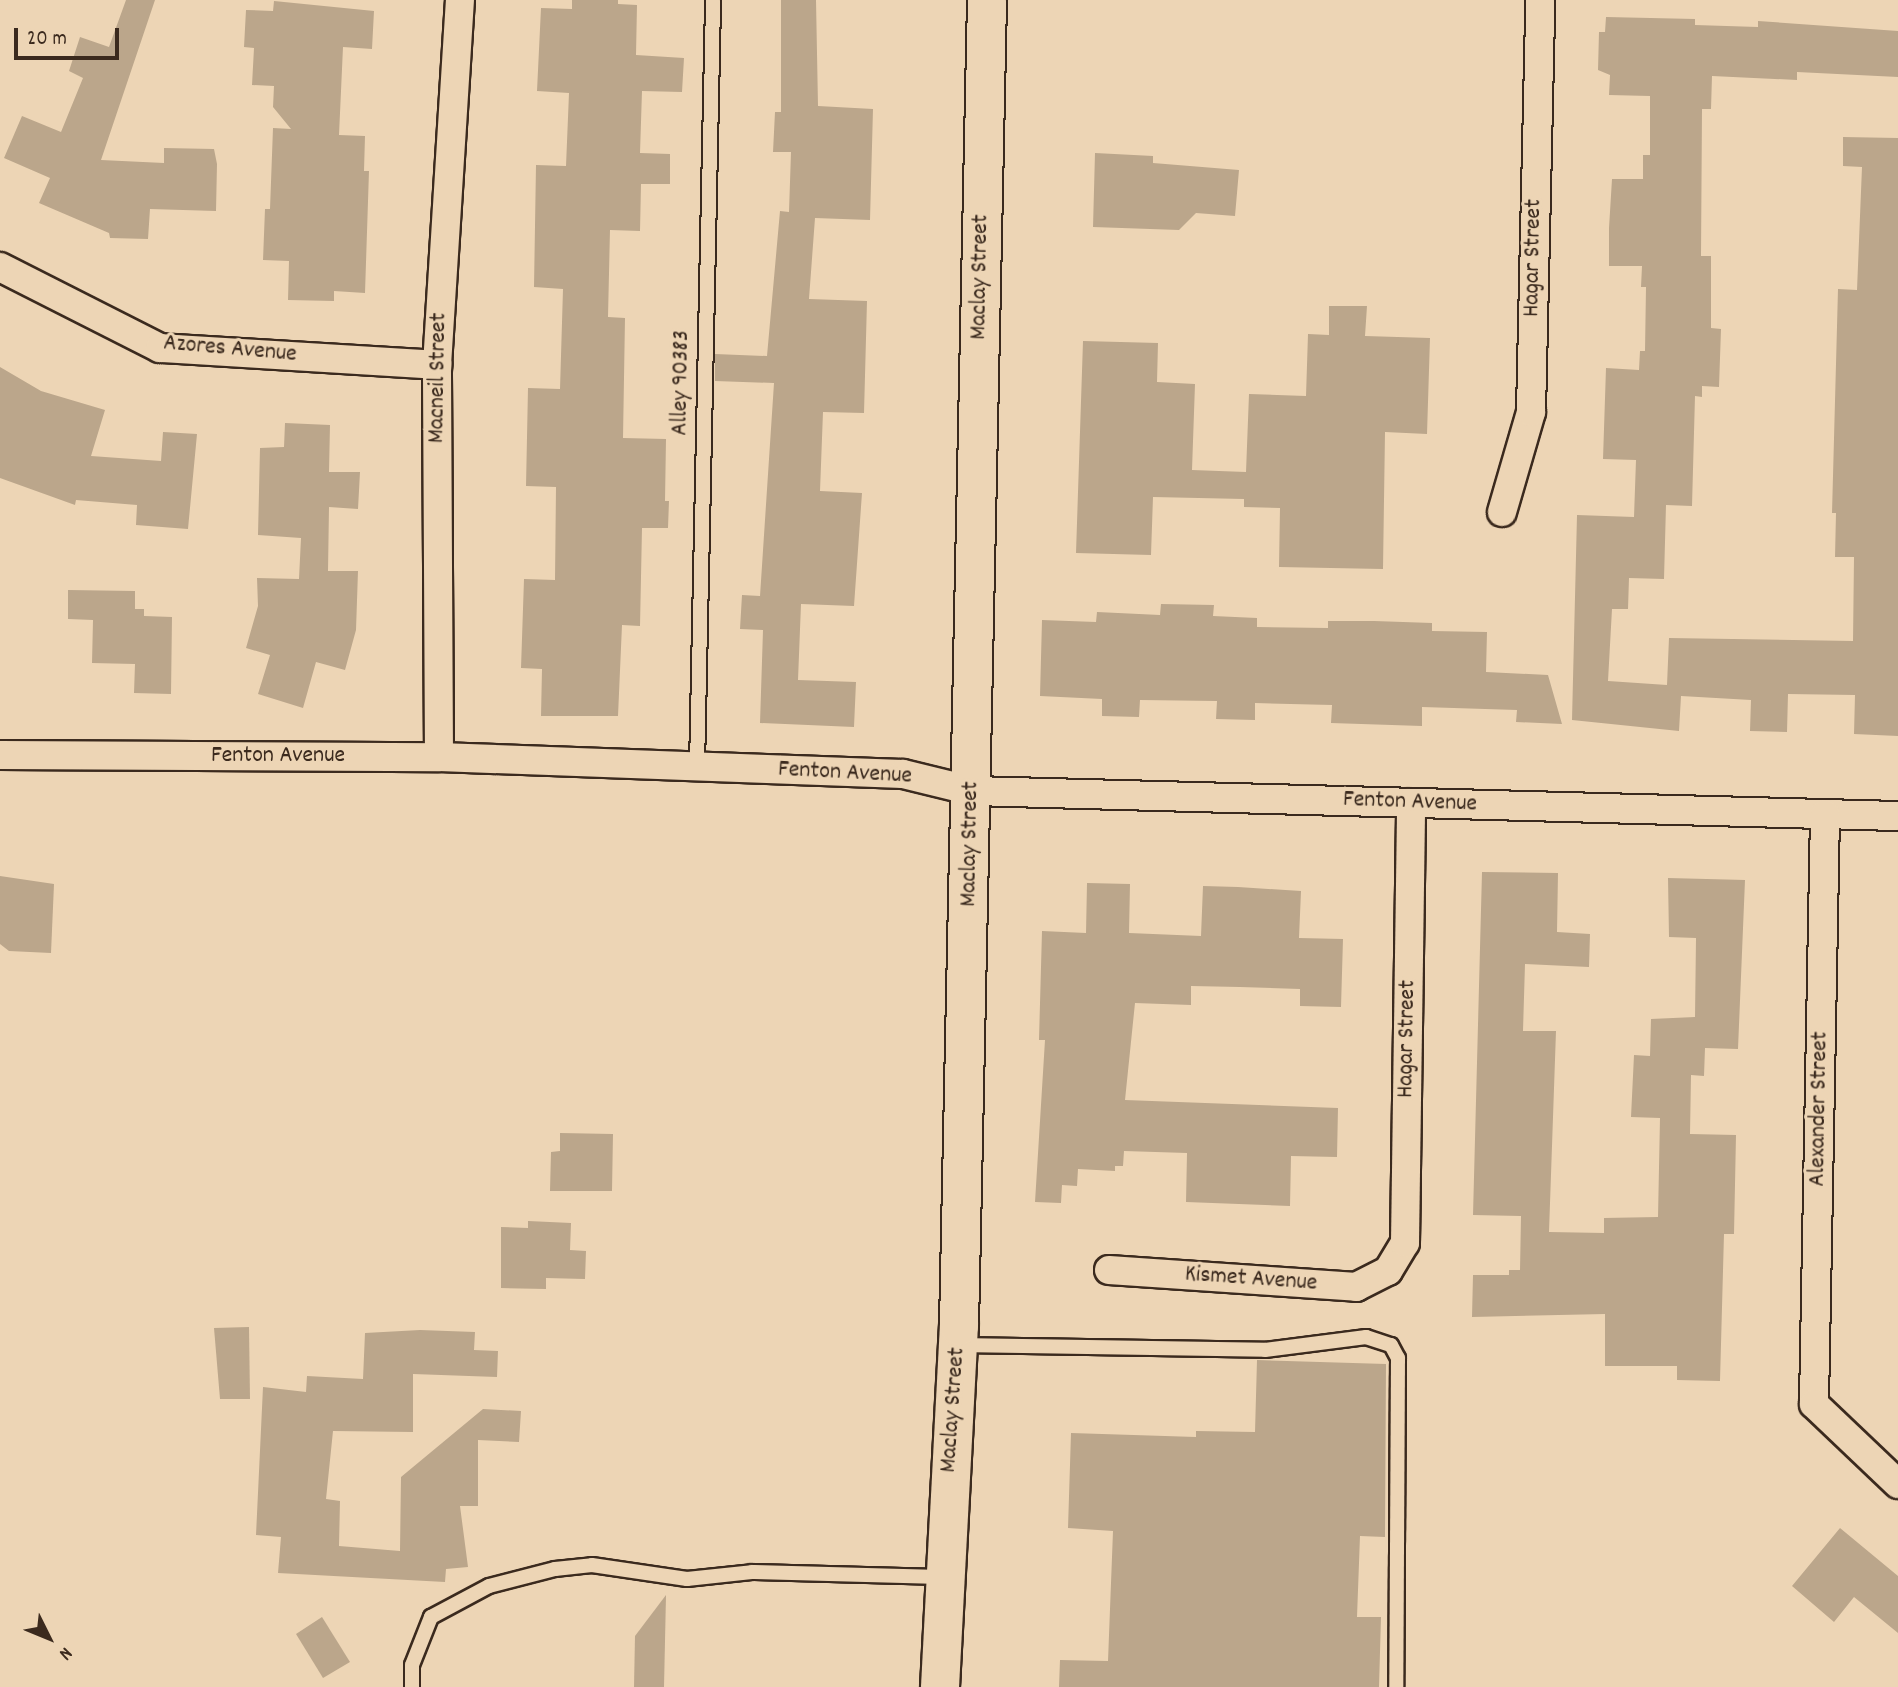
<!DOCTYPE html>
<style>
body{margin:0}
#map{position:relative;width:1898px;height:1687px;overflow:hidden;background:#edd5b5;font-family:Dekko,sans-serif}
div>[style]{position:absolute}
.building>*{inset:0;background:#bba68b}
.roads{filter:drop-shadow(2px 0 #3b2a1e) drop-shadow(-2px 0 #3b2a1e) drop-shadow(0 2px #3b2a1e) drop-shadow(0 -2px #3b2a1e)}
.lane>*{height:14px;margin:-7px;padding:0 7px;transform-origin:7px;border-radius:7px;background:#edd5b5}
.street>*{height:28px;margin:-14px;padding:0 14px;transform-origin:14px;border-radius:14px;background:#edd5b5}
.secondary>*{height:38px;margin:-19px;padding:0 19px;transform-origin:19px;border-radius:19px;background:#edd5b5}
span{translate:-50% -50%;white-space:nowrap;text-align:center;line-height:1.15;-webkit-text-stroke:6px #edd5b5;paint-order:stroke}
.street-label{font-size:24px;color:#3b2a1e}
.north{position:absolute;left:14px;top:1603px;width:70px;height:70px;-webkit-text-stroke:5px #edd5b5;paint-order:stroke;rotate:133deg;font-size:19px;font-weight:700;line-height:28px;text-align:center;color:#3b2a1e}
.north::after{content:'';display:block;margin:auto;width:24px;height:32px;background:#3b2a1e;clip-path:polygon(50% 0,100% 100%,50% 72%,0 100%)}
.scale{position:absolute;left:14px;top:28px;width:105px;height:32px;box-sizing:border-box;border:4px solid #3b2a1e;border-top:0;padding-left:9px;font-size:21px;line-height:24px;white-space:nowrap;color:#3b2a1e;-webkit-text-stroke:5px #edd5b5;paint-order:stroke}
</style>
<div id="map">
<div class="building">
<div style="clip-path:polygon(126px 0,155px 0,101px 160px,164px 163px,164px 148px,214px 149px,217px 164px,216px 211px,150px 209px,148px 239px,110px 238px,109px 233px,39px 203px,50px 178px,4px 158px,22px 116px,61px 132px,83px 78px,69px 71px,80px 37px,109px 47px)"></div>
<div style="clip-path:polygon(572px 0,618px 0,618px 4px,637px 5px,636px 55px,684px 58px,682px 92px,642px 91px,640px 153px,670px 154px,670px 184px,641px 184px,640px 231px,610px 230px,608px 317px,625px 318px,623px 438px,666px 439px,665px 501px,669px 501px,668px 528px,642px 528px,640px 626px,622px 625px,618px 716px,541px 716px,542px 669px,521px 668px,524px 579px,555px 580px,556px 487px,526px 486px,528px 388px,560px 389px,563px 289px,534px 287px,536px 165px,566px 166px,569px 93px,537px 91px,541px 8px,572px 9px)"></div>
<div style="clip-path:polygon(781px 0,816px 0,818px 106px,873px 109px,870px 220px,815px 218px,809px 299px,867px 301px,864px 413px,823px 412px,820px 491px,862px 493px,854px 606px,801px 604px,798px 680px,856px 682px,854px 727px,760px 723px,763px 630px,740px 629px,742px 595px,760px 596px,774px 383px,715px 381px,715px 354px,767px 356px,780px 211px,789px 212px,791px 152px,773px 152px,775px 112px,781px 112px)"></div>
<div style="clip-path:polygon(274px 1px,374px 11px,372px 49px,343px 47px,339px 135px,365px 136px,364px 171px,369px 171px,365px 293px,334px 291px,334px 301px,288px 300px,289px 261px,263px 260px,265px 209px,270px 209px,273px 128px,291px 129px,273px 107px,274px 86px,252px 85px,254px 48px,244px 47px,246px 10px,273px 11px)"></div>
<div style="clip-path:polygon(1606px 17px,1695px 19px,1695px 25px,1758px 27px,1758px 21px,1898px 31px,1898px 77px,1797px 72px,1797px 80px,1712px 76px,1711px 109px,1702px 109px,1701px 256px,1711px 256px,1711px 328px,1721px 329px,1719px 387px,1702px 386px,1702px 397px,1695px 396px,1692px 506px,1666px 505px,1664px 579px,1629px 578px,1628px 609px,1612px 609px,1608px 681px,1667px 685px,1669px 638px,1853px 641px,1854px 557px,1835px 557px,1836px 513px,1832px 513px,1838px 289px,1857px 290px,1862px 167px,1843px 166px,1843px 137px,1898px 138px,1898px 736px,1854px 734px,1855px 695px,1788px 694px,1787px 732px,1750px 731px,1751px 700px,1681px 696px,1679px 731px,1572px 720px,1577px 515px,1634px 517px,1636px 460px,1603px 459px,1606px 368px,1639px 370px,1640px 351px,1645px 351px,1646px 287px,1641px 287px,1642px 266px,1609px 266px,1609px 228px,1612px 179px,1643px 179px,1643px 155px,1650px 155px,1650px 96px,1609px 95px,1610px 75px,1598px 70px,1599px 32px,1605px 32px)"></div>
<div style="clip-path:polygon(1095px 153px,1153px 156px,1153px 163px,1239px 170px,1235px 216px,1196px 213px,1179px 230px,1093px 227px)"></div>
<div style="clip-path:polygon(1329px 306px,1367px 306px,1365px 336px,1430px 338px,1427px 434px,1385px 432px,1383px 569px,1279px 567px,1280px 508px,1244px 507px,1244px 499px,1153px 497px,1151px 555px,1076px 553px,1083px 341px,1158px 343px,1157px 382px,1195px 384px,1192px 470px,1246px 472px,1249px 394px,1306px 396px,1308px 334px,1329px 335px)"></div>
<div style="clip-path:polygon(0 367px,41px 391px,105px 410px,91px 456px,161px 461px,163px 432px,197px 434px,188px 529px,136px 525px,137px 505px,76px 500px,75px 505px,0 478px)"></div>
<div style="clip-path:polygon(285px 423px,330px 425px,329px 472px,360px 472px,358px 509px,329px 507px,328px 571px,358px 571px,356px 630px,345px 670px,316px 662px,303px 708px,258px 694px,270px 655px,246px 648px,258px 606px,257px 578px,299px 579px,301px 538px,258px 535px,260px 448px,284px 447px)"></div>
<div style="clip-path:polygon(68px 590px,135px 591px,135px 609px,144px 609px,144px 616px,172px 617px,171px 694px,134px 693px,135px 664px,92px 663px,93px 620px,68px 619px)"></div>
<div style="clip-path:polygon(1161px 604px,1214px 605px,1213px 616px,1257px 618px,1257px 627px,1328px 628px,1328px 621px,1374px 621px,1432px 623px,1432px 631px,1487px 632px,1486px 672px,1548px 675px,1562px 724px,1516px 722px,1517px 710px,1422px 707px,1422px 726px,1331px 723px,1332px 705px,1255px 703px,1255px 720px,1216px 719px,1217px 701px,1140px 700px,1139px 717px,1102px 716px,1102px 699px,1040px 696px,1042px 620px,1096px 622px,1097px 612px,1160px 615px)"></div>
<div style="clip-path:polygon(1482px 872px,1558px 873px,1557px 932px,1590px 934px,1589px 967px,1525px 964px,1523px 1031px,1556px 1031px,1549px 1232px,1604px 1233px,1604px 1218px,1658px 1217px,1660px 1118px,1631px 1117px,1634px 1055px,1650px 1056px,1651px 1019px,1695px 1017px,1696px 938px,1669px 937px,1668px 878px,1745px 880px,1738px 1049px,1705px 1048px,1704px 1076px,1691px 1075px,1690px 1134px,1736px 1135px,1734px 1234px,1724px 1234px,1720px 1381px,1677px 1380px,1677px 1366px,1605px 1366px,1605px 1314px,1472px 1317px,1473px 1275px,1509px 1275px,1509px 1270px,1520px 1270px,1521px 1216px,1473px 1215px)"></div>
<div style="clip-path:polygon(0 876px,54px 884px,51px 953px,9px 951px,0 944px)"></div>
<div style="clip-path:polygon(1087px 883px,1130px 884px,1129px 933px,1201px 936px,1203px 886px,1238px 887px,1301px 891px,1299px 938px,1343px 939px,1341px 1007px,1300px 1006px,1300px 989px,1240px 987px,1191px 986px,1191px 1005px,1135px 1003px,1125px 1100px,1338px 1108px,1337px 1157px,1291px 1156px,1290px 1206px,1186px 1202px,1187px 1153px,1124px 1151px,1123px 1166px,1115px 1166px,1115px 1171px,1078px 1169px,1077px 1186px,1062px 1185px,1061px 1203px,1035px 1202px,1045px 1040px,1039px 1040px,1042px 931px,1086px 933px)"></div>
<div style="clip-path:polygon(560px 1133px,613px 1134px,612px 1191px,550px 1191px,551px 1152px,560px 1151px)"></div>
<div style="clip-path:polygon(528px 1221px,571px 1223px,570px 1250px,586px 1251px,585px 1279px,546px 1278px,546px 1289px,501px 1288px,501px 1227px,528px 1228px)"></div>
<div style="clip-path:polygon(249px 1327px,250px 1399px,220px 1399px,214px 1328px)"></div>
<div style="clip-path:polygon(420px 1330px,475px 1332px,474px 1350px,498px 1351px,497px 1377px,413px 1374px,413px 1432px,333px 1431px,326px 1499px,340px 1501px,339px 1546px,400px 1551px,401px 1477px,483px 1409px,521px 1411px,519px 1442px,478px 1440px,478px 1506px,460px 1506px,468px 1567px,446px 1569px,445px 1582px,278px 1573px,281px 1537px,256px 1535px,263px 1387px,306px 1392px,307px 1376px,363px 1379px,365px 1333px)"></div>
<div style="clip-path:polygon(1257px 1360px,1386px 1364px,1385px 1537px,1360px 1536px,1357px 1617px,1381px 1617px,1379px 1687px,1059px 1687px,1060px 1660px,1108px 1661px,1113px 1531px,1068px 1528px,1071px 1433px,1196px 1437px,1196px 1431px,1255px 1432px)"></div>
<div style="clip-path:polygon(1840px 1528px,1898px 1576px,1898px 1633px,1854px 1597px,1834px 1622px,1792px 1586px)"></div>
<div style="clip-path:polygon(666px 1595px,664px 1687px,634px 1687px,635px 1636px)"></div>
<div style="clip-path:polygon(322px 1617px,350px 1662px,323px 1678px,296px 1634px)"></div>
</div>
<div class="roads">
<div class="lane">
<div style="left:697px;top:767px;width:767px;rotate:-88.8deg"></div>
<div style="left:958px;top:1345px;width:307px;rotate:0.9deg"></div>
<div style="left:1265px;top:1350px;width:102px;rotate:-7.3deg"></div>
<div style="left:1366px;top:1337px;width:26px;rotate:18deg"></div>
<div style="left:1391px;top:1345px;width:15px;rotate:62deg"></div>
<div style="left:1398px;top:1358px;width:329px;rotate:90.3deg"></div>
<div style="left:412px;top:1687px;width:22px;rotate:-90deg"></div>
<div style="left:412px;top:1665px;width:52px;rotate:-68.4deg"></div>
<div style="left:431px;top:1617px;width:66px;rotate:-28.1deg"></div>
<div style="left:489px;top:1586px;width:68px;rotate:-14.4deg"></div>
<div style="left:555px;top:1569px;width:37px;rotate:-6deg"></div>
<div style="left:592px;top:1565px;width:96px;rotate:8.4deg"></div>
<div style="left:687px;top:1579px;width:65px;rotate:-6.1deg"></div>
<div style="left:752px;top:1572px;width:191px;rotate:1.5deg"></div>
</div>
<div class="street">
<div style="left:0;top:267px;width:179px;rotate:26.9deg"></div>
<div style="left:160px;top:348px;width:278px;rotate:3.5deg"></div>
<div style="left:1502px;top:512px;width:104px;rotate:-73.8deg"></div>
<div style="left:1531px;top:412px;width:412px;rotate:-88.7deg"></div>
<div style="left:0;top:755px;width:439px;rotate:0.3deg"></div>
<div style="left:439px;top:757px;width:464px;rotate:2.1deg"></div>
<div style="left:903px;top:774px;width:72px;rotate:13.7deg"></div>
<div style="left:973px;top:791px;width:925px;rotate:1.55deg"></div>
<div style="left:439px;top:757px;width:392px;rotate:-90.3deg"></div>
<div style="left:437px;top:365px;width:366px;rotate:-86.4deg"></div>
<div style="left:1825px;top:814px;width:590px;rotate:91.07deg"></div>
<div style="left:1814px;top:1404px;width:116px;rotate:43.6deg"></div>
<div style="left:1109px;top:1270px;width:248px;rotate:3.9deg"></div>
<div style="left:1356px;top:1287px;width:36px;rotate:-27deg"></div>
<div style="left:1388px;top:1271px;width:33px;rotate:-59deg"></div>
<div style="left:1405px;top:1243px;width:440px;rotate:-89.2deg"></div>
</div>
<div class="secondary">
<div style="left:940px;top:1687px;width:361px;rotate:-87deg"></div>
<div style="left:959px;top:1326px;width:1326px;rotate:-88.79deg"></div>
</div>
</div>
<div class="street-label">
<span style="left:1534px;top:258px;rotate:-89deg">Hagar Street</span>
<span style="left:981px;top:277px;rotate:-89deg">Maclay Street</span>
<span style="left:230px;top:350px;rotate:5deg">Azores Avenue</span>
<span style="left:439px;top:378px;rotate:-89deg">Macneil Street</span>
<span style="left:682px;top:383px;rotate:-89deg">Alley 90383</span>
<span style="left:278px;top:757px">Fenton Avenue</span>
<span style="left:845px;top:774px;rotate:3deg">Fenton Avenue</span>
<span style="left:1410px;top:803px;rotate:2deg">Fenton Avenue</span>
<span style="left:971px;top:844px;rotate:-89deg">Maclay Street</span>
<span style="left:1408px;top:1039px;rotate:-89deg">Hagar Street</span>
<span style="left:1820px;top:1109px;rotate:-89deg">Alexander Street</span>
<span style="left:1251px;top:1280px;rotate:4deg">Kismet Avenue</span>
<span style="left:954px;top:1410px;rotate:-86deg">Maclay Street</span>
</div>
<div class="north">N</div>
<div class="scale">20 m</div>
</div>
